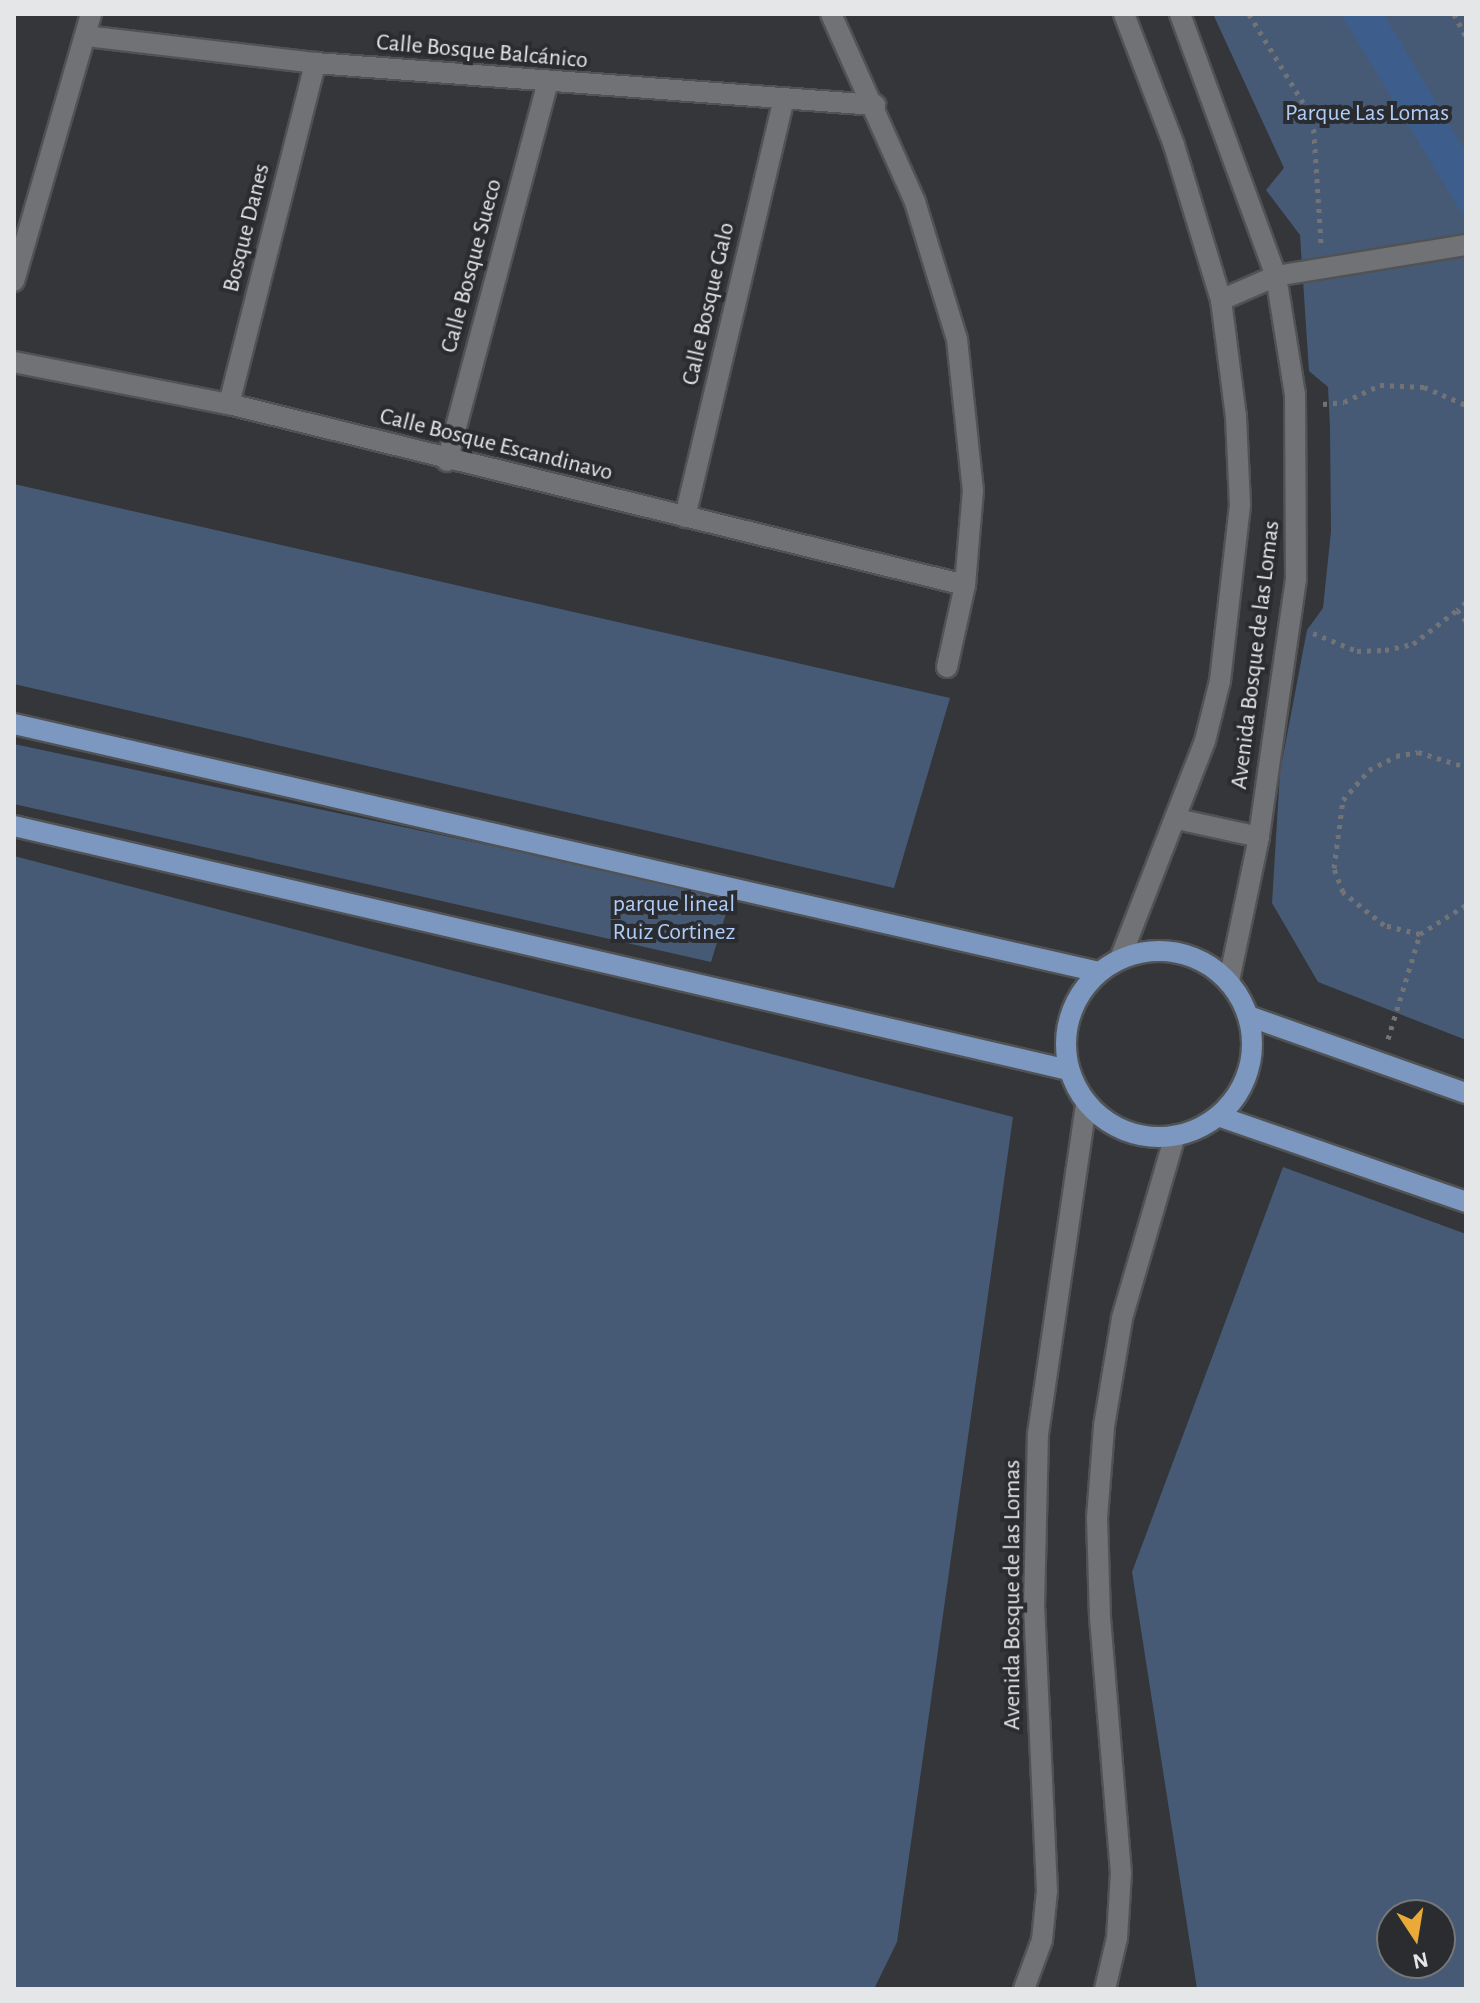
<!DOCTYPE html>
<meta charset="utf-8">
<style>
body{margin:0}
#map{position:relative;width:1480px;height:2003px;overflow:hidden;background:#343639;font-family:"Alegreya Sans",sans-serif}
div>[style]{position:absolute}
.green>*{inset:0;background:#465a76}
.water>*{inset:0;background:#3d5e8c}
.path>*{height:5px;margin-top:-2.5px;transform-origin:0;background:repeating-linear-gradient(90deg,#727376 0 4px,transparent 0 10px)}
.roads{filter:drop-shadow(2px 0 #505254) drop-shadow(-2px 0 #505254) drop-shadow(0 2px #505254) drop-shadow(0 -2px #505254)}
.minor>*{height:20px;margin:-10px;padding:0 10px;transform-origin:10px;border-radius:10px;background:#707276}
.major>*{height:20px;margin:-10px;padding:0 10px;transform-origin:10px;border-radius:10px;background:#7c98c0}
.major>.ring{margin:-10px;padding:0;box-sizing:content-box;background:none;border:20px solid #7c98c0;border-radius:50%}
span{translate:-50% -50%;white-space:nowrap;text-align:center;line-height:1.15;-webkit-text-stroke:8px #2a2c2f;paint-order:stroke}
.street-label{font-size:24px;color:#e5e6e8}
.park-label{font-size:24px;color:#afcdf8}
.frame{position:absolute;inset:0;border:16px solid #e5e6e8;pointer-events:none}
.north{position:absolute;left:1376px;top:1899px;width:80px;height:80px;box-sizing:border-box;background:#2a2c2f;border:2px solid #757679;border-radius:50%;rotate:168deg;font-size:22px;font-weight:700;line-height:32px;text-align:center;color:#e5e6e8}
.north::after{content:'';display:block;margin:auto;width:28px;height:36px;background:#e9aa38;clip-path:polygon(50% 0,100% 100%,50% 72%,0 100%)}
</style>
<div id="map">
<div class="green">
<div style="clip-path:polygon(1213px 14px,1466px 14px,1466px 1040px,1318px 982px,1272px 903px,1280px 772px,1307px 630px,1323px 608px,1331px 531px,1330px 428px,1328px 387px,1309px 371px,1300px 235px,1266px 190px,1284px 168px)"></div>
<div style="clip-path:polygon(14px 484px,950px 698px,894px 888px,14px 684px)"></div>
<div style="clip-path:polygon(14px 744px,731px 897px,711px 962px,14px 804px)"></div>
<div style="clip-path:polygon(14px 856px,1013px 1117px,897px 1942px,874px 1989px,14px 1989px)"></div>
<div style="clip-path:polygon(evenodd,1283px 1167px,1466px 1234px,1466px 1989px,1197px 1989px,1132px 1572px,1283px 1167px,1440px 1915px,1440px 1963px,1392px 1963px,1392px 1915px,1440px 1915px)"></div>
</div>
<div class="water">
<div style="clip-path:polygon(1341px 14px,1384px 14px,1393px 30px,1466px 153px,1466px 220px)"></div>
</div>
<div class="path">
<div style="left:1249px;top:14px;width:123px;rotate:58.6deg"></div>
<div style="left:1313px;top:119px;width:125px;rotate:86.3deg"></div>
<div style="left:1454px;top:14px;width:26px;rotate:62deg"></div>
<div style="left:1323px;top:404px;width:21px;rotate:-5deg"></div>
<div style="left:1344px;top:402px;width:40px;rotate:-25deg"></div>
<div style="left:1380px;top:385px;width:44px;rotate:2.6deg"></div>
<div style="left:1424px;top:387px;width:46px;rotate:23.2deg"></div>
<div style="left:1466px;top:602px;width:12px;rotate:138deg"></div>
<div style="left:1457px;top:610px;width:14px;rotate:51deg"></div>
<div style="left:1313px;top:633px;width:48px;rotate:22.2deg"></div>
<div style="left:1357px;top:651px;width:28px;rotate:-2deg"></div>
<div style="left:1385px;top:650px;width:29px;rotate:-12deg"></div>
<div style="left:1413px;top:644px;width:56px;rotate:-37.7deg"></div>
<div style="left:1420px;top:934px;width:37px;rotate:-166deg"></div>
<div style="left:1384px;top:925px;width:53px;rotate:-141.2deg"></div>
<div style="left:1343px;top:892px;width:26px;rotate:-111deg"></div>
<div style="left:1334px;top:868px;width:69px;rotate:-82.5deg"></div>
<div style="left:1343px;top:800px;width:40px;rotate:-49deg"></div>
<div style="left:1369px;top:770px;width:30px;rotate:-27deg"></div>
<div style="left:1396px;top:756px;width:22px;rotate:-10deg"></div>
<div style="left:1418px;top:752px;width:50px;rotate:17.4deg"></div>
<div style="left:1388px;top:1039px;width:110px;rotate:-73.1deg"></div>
<div style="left:1420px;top:934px;width:54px;rotate:-32.2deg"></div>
</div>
<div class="roads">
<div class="minor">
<div style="left:831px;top:14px;width:206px;rotate:65.9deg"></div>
<div style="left:915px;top:202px;width:143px;rotate:73deg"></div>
<div style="left:957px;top:339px;width:152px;rotate:84deg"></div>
<div style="left:973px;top:490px;width:95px;rotate:94.8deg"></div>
<div style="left:965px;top:585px;width:84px;rotate:102.4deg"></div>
<div style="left:1180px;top:14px;width:279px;rotate:69.9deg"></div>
<div style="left:1276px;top:276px;width:120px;rotate:80.9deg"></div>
<div style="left:1295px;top:394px;width:185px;rotate:89.7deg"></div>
<div style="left:1296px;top:579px;width:261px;rotate:98.2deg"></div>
<div style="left:1259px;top:837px;width:147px;rotate:101.8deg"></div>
<div style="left:86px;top:36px;width:231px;rotate:6.7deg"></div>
<div style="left:315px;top:63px;width:562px;rotate:4.29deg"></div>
<div style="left:14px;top:281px;width:278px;rotate:-73.9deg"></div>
<div style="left:1221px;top:300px;width:60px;rotate:-23.6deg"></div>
<div style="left:1276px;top:276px;width:193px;rotate:-9.3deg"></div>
<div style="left:14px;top:362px;width:219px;rotate:11.1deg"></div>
<div style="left:229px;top:404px;width:758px;rotate:13.82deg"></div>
<div style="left:229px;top:404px;width:352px;rotate:-75.8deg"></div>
<div style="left:447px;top:461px;width:390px;rotate:-75.1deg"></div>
<div style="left:685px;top:517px;width:426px;rotate:-76.7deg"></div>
<div style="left:1177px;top:819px;width:84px;rotate:12.4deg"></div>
<div style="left:1120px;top:959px;width:234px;rotate:-68.7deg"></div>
<div style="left:1205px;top:741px;width:62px;rotate:-76deg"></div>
<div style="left:1220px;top:681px;width:177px;rotate:-83.5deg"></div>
<div style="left:1240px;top:505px;width:88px;rotate:-92.6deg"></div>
<div style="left:1236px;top:417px;width:118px;rotate:-97.3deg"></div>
<div style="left:1221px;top:300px;width:162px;rotate:-106.9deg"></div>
<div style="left:1174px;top:145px;width:140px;rotate:-110.9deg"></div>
<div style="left:1024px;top:1989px;width:52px;rotate:-69.8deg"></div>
<div style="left:1042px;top:1940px;width:49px;rotate:-84.2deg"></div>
<div style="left:1047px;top:1891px;width:283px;rotate:-92.6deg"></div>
<div style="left:1034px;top:1608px;width:174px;rotate:-88.7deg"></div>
<div style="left:1038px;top:1434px;width:333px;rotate:-81.7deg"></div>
<div style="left:1105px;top:1989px;width:52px;rotate:-76.8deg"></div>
<div style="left:1117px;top:1938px;width:65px;rotate:-86.5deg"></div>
<div style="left:1121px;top:1873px;width:256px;rotate:-94.7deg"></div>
<div style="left:1100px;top:1618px;width:100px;rotate:-91.7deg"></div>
<div style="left:1097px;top:1518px;width:92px;rotate:-85.6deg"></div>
<div style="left:1104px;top:1426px;width:109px;rotate:-80.5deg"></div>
<div style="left:1122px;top:1318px;width:190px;rotate:-73.8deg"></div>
</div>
<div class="major">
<div style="left:14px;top:724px;width:1113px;rotate:12.88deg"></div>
<div style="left:14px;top:826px;width:1082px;rotate:13.03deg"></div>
<div class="ring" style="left:1066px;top:951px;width:166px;height:166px"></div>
<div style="left:1251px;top:1017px;width:228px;rotate:19.5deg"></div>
<div style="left:1218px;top:1116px;width:262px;rotate:19.1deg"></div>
</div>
</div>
<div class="street-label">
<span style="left:482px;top:52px;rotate:5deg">Calle Bosque Balcánico</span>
<span style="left:247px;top:228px;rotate:-76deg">Bosque Danes</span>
<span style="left:472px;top:266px;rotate:-75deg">Calle Bosque Sueco</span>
<span style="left:709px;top:304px;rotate:-77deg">Calle Bosque Galo</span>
<span style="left:496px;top:445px;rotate:14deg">Calle Bosque Escandinavo</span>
<span style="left:1256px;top:655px;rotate:-83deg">Avenida Bosque de las Lomas</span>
<span style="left:1013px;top:1595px;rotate:-90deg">Avenida Bosque de las Lomas</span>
</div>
<div class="park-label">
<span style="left:1367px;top:114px">Parque Las Lomas</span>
<span style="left:674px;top:919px">parque lineal<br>Ruiz Cortinez</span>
</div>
<div class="frame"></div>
<div class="north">N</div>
</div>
